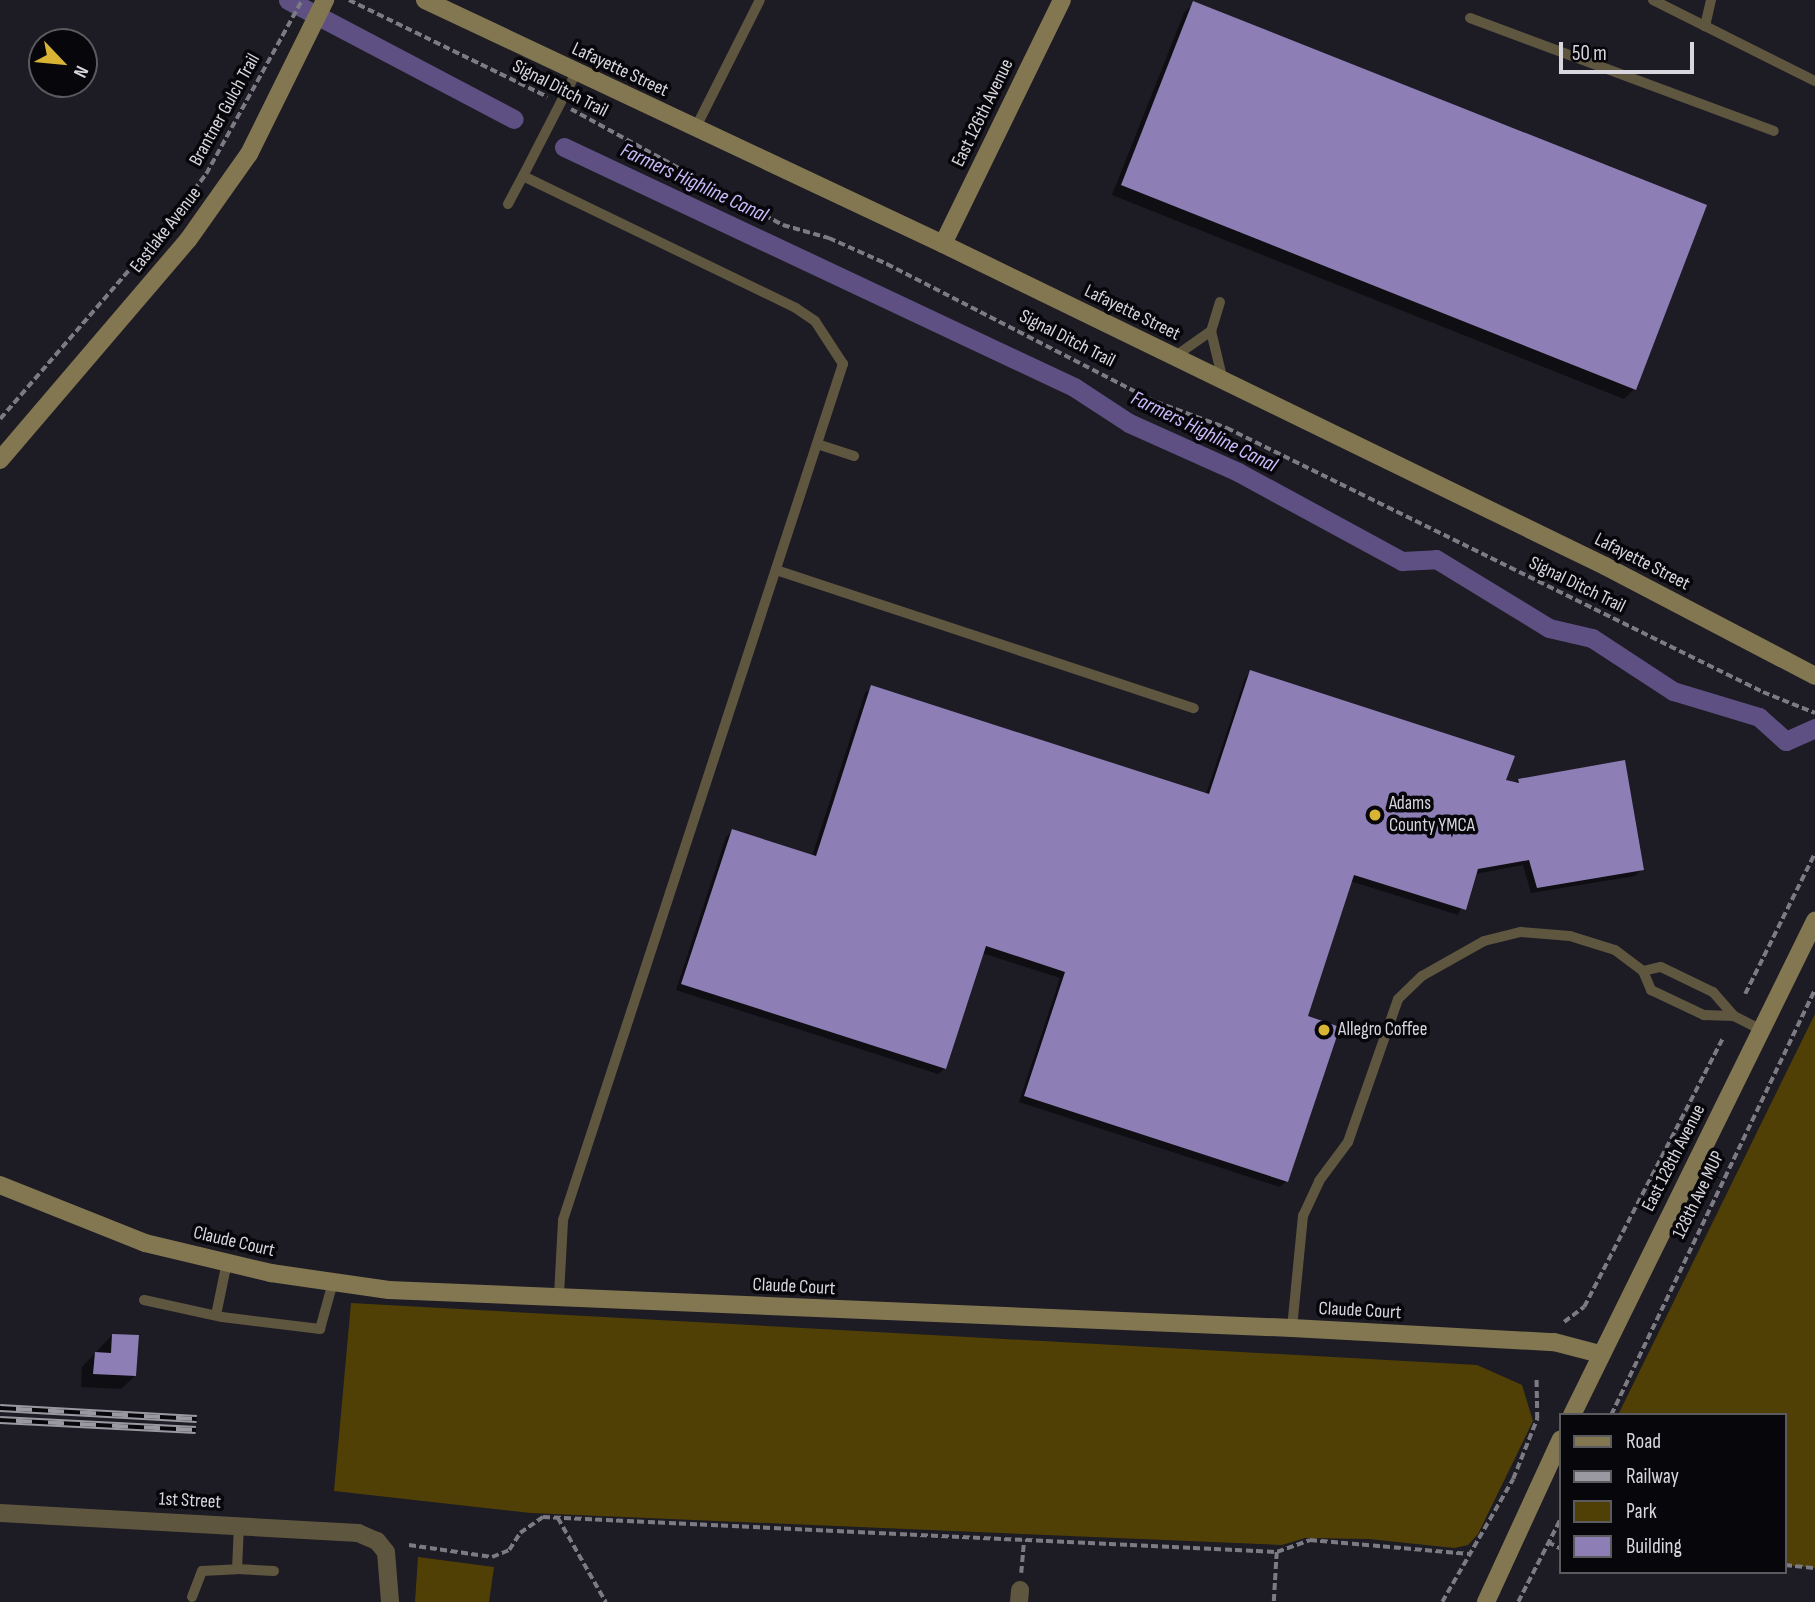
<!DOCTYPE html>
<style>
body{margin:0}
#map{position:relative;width:1815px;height:1602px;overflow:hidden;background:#1d1b24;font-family:"Sofia Sans Condensed",sans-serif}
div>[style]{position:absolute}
.green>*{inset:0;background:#514005}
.shadow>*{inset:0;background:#0007}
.canal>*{height:19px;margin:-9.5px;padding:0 9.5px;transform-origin:9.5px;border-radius:9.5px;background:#5e5082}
.building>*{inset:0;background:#8d7eb5}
.path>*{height:3.5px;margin-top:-1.75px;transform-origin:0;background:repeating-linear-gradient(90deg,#7c7a82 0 7px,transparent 0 10.5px)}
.lane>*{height:10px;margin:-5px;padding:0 5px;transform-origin:5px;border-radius:5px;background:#5e563f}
.street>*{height:18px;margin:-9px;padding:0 9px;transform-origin:9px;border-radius:9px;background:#5e563f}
.secondary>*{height:18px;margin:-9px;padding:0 9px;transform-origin:9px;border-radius:9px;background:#837751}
.rail>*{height:8px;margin-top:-4px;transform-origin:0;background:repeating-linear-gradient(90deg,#07060a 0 16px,#9a98a0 0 32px);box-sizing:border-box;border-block:2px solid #9a98a0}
.dots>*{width:19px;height:19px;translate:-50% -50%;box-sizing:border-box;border:4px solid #07060a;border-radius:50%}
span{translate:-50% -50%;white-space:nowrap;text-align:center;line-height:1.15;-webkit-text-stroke:7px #07060a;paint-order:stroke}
.street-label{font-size:19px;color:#d9d7de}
.poi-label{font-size:19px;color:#d9d7de}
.left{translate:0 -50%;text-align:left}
.water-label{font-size:21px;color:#cbbafa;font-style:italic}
.legend{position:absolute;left:1559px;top:1413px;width:228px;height:161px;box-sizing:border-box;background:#07060a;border:2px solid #5b5a5f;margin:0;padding:9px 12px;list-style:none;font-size:21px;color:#d9d7de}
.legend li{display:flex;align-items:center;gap:14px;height:35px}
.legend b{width:35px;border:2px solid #5b5a5f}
.north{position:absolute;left:28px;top:28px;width:70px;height:70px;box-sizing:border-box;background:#07060a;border:2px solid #5b5a5f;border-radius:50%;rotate:116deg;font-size:19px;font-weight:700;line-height:28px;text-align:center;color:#d9d7de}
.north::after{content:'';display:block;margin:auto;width:24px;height:32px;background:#d9b334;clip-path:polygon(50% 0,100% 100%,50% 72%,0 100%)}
.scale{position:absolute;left:1559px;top:42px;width:135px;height:32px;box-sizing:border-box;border:4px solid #d9d7de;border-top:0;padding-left:9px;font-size:21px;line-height:24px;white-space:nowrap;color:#d9d7de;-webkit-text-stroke:5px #07060a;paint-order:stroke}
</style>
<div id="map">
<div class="green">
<div style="clip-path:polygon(1815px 1014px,1815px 1568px,1785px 1565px,1785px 1415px,1618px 1415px)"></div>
<div style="clip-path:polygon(351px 1303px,1477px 1365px,1522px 1385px,1533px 1421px,1478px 1534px,1468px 1545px,1454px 1548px,1369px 1539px,1305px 1538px,1282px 1545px,531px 1513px,334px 1491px)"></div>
<div style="clip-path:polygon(418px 1557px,494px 1567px,489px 1602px,415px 1602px)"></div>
</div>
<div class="shadow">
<div style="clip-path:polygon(1194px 3px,1634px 389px,1624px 399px,1112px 195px,1184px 13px)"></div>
<div style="clip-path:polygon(1251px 672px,1504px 781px,1515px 784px,1518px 780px,1642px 869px,1635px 876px,1531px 893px,1523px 865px,1475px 874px,1458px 915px,1350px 881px,1305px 1017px,1287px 1181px,1280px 1187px,1019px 1102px,1060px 978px,982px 953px,945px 1068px,938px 1074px,676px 990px,726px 837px,733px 831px,812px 856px,865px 693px,872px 687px,1206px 794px,1245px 678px)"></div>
<div style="clip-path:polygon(112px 1335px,135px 1376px,121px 1389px,81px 1387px,82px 1367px)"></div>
</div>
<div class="canal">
<div style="left:288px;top:0;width:255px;rotate:27.8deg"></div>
<div style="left:564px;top:147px;width:564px;rotate:25.2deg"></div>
<div style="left:1074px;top:387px;width:66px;rotate:33.2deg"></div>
<div style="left:1129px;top:423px;width:120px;rotate:24.2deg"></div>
<div style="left:1238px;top:472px;width:187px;rotate:28.5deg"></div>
<div style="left:1402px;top:561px;width:34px;rotate:-3deg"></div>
<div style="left:1436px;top:559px;width:132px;rotate:31.4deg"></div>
<div style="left:1549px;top:628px;width:44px;rotate:13.1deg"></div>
<div style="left:1592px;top:638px;width:97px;rotate:33.2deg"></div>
<div style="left:1673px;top:691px;width:90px;rotate:16.8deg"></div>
<div style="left:1759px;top:717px;width:36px;rotate:42deg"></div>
<div style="left:1786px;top:741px;width:32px;rotate:-24deg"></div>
</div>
<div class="building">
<div style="clip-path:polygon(1193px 1px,1707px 205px,1636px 390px,1121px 185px)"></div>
<div style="clip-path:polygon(1250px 670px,1515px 756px,1506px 780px,1519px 783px,1518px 779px,1625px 760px,1644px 870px,1537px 888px,1529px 860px,1478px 869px,1466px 910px,1354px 875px,1308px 1016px,1340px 1027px,1288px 1182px,1024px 1096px,1065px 972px,986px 946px,946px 1069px,681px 984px,732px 829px,816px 856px,871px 685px,1209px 794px)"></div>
<div style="clip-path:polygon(112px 1334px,139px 1335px,136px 1376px,93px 1374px,95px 1352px,111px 1353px)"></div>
</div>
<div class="path">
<div style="left:349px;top:0;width:221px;rotate:26deg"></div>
<div style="left:571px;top:109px;width:242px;rotate:28.7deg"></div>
<div style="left:783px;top:225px;width:48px;rotate:15.8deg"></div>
<div style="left:829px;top:238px;width:64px;rotate:24.1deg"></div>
<div style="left:887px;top:264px;width:302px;rotate:27.2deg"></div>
<div style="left:1156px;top:402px;width:76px;rotate:20.1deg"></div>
<div style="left:1227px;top:428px;width:597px;rotate:26.22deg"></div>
<div style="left:1763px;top:692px;width:56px;rotate:22deg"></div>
<div style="left:0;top:419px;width:247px;rotate:-49.1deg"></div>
<div style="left:162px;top:232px;width:73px;rotate:-52.8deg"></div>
<div style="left:206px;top:174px;width:199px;rotate:-61.1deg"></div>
<div style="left:1745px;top:994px;width:157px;rotate:-63.6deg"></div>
<div style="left:1564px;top:1322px;width:25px;rotate:-37deg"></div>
<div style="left:1584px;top:1307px;width:303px;rotate:-62.7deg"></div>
<div style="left:1611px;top:1415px;width:472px;rotate:-64.4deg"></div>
<div style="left:558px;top:1518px;width:97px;rotate:60.3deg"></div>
<div style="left:1548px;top:1542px;width:15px;rotate:28deg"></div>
<div style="left:409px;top:1545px;width:84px;rotate:8.2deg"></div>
<div style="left:492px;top:1557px;width:18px;rotate:-22deg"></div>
<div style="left:509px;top:1550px;width:20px;rotate:-57deg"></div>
<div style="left:520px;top:1533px;width:28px;rotate:-35deg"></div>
<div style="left:543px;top:1517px;width:735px;rotate:2.73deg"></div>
<div style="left:1277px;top:1552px;width:50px;rotate:93.4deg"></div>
<div style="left:1277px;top:1552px;width:35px;rotate:-20deg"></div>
<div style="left:1310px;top:1540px;width:160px;rotate:5deg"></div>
<div style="left:1785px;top:1565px;width:30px;rotate:6deg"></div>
<div style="left:1021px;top:1573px;width:32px;rotate:-85deg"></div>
<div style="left:1442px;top:1602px;width:142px;rotate:-60deg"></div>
<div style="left:1513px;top:1479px;width:65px;rotate:-68.2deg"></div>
<div style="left:1537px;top:1419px;width:39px;rotate:-91deg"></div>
<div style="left:1518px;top:1602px;width:94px;rotate:-62.9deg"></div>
</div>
<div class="lane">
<div style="left:1653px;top:0;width:58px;rotate:26.6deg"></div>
<div style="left:1711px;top:0;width:27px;rotate:103deg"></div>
<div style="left:1705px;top:26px;width:123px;rotate:26.6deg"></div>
<div style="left:1470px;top:18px;width:324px;rotate:20.4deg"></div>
<div style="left:695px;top:129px;width:144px;rotate:-63.3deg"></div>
<div style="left:508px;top:204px;width:32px;rotate:-62deg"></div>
<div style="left:1220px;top:302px;width:30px;rotate:107deg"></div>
<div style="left:1211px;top:331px;width:51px;rotate:76.5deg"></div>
<div style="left:1174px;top:357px;width:45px;rotate:-35.1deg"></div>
<div style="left:817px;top:444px;width:39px;rotate:18deg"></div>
<div style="left:776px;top:570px;width:440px;rotate:18.3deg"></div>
<div style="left:1643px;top:971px;width:18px;rotate:-13deg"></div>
<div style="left:1661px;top:967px;width:58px;rotate:25.7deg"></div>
<div style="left:1713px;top:992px;width:32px;rotate:49deg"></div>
<div style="left:1734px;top:1016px;width:31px;rotate:27deg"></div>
<div style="left:559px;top:1295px;width:75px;rotate:-86.9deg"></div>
<div style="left:563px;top:1220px;width:901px;rotate:-71.89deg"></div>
<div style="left:843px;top:364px;width:51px;rotate:-123.1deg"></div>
<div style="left:815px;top:321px;width:23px;rotate:-146deg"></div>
<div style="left:796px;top:308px;width:303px;rotate:-154.2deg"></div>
<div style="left:523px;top:176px;width:116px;rotate:-62.8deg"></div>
<div style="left:144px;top:1300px;width:80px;rotate:12.3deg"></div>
<div style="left:222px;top:1317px;width:99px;rotate:7deg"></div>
<div style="left:320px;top:1329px;width:49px;rotate:-74.5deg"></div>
<div style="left:216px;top:1315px;width:54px;rotate:-78.3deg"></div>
<div style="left:1292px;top:1328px;width:113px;rotate:-84.4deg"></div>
<div style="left:1303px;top:1216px;width:38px;rotate:-65deg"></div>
<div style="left:1319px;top:1181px;width:49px;rotate:-53.4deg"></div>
<div style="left:1348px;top:1142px;width:151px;rotate:-70.7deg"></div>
<div style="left:1398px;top:999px;width:33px;rotate:-44deg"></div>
<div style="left:1422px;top:976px;width:71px;rotate:-29.4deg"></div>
<div style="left:1484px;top:941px;width:38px;rotate:-14deg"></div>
<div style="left:1521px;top:932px;width:49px;rotate:4.7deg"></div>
<div style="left:1570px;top:936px;width:47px;rotate:17.3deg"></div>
<div style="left:1615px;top:950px;width:35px;rotate:37deg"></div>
<div style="left:1643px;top:971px;width:21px;rotate:67deg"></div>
<div style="left:1651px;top:990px;width:59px;rotate:25.3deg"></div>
<div style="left:1704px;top:1015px;width:30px;rotate:2deg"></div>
<div style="left:239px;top:1525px;width:44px;rotate:92.6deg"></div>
<div style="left:237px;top:1569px;width:37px;rotate:3deg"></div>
<div style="left:192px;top:1597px;width:28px;rotate:-69deg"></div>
<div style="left:202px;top:1571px;width:35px;rotate:-3deg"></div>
</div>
<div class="street">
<div style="left:0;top:1513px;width:359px;rotate:3.2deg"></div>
<div style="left:358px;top:1533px;width:21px;rotate:23deg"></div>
<div style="left:377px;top:1541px;width:14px;rotate:51deg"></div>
<div style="left:386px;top:1552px;width:50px;rotate:85.4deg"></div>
<div style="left:1019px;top:1602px;width:12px;rotate:-85deg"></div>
</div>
<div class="secondary">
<div style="left:425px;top:0;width:573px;rotate:25.22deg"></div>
<div style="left:943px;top:244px;width:736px;rotate:25.94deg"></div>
<div style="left:1605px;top:566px;width:237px;rotate:27.6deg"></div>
<div style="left:943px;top:244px;width:271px;rotate:-64deg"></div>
<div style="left:0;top:460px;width:289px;rotate:-49.5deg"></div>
<div style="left:188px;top:240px;width:105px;rotate:-54.7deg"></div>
<div style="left:249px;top:154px;width:172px;rotate:-63.7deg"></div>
<div style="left:0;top:1185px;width:156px;rotate:21.8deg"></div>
<div style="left:145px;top:1243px;width:130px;rotate:13.4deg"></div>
<div style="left:271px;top:1273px;width:119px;rotate:8.2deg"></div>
<div style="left:389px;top:1290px;width:904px;rotate:2.41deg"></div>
<div style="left:1292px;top:1328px;width:262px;rotate:3.1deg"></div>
<div style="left:1554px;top:1342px;width:48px;rotate:14.6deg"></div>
<div style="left:1572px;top:1415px;width:551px;rotate:-63.81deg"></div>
<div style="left:1486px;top:1602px;width:179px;rotate:-65.3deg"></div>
</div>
<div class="rail">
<div style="left:0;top:1408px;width:197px;rotate:3.2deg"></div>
<div style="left:0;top:1420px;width:196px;rotate:2.9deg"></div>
</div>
<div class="dots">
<div style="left:1375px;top:815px;background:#d9b334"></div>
<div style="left:1324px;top:1030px;background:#d9b334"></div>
</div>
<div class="street-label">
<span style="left:620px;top:70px;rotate:25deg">Lafayette Street</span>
<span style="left:560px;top:89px;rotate:27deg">Signal Ditch Trail</span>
<span style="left:225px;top:110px;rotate:-61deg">Brantner Gulch Trail</span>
<span style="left:983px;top:113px;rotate:-64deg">East 126th Avenue</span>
<span style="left:166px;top:230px;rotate:-52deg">Eastlake Avenue</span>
<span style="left:1132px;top:313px;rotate:26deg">Lafayette Street</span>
<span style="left:1067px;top:339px;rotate:27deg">Signal Ditch Trail</span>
<span style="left:1642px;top:562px;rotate:27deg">Lafayette Street</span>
<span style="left:1577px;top:585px;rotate:26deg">Signal Ditch Trail</span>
<span style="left:1674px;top:1158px;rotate:-63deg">East 128th Avenue</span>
<span style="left:1699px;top:1195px;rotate:-64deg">128th Ave MUP</span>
<span style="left:234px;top:1242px;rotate:13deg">Claude Court</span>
<span style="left:794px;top:1287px;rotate:3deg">Claude Court</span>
<span style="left:1360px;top:1311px;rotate:3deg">Claude Court</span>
<span style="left:190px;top:1501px;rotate:3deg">1st Street</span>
</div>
<div class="poi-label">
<span class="left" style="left:1389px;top:815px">Adams<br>County YMCA</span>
<span class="left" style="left:1338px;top:1030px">Allegro Coffee</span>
</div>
<div class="water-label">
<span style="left:694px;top:183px;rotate:25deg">Farmers Highline Canal</span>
<span style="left:1204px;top:432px;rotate:26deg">Farmers Highline Canal</span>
</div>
<ul class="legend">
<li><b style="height:9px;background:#837751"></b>Road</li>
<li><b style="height:9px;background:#9a98a0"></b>Railway</li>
<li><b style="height:19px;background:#514005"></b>Park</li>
<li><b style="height:19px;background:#8d7eb5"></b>Building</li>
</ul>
<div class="north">N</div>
<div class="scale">50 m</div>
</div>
